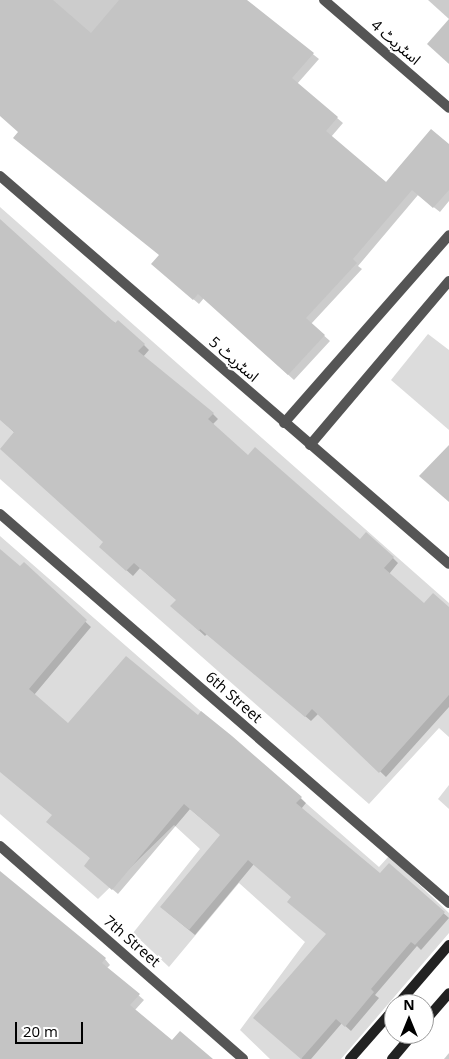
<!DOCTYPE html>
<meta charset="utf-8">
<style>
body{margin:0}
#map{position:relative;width:449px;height:1059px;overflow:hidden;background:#fff;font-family:"Open Sans","Noto Sans Arabic",sans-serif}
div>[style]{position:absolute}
.green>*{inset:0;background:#dcdcdc}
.shadow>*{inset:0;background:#0003}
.building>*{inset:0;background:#c4c4c4}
.street>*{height:10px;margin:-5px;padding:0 5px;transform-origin:5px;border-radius:5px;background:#555}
.secondary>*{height:10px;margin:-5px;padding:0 5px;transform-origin:5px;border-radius:5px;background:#222}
span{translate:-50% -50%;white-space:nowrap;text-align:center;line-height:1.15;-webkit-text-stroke:4.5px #fff;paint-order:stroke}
.street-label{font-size:15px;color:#000}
.north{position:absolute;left:384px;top:994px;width:50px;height:50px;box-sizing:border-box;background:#fff;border:1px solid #999;border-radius:50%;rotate:0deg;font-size:14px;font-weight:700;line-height:20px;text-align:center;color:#000}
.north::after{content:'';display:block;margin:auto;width:18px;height:22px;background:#000;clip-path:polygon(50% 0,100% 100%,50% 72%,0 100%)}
.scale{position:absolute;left:15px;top:1022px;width:68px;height:22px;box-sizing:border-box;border:2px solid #000;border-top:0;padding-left:6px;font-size:15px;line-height:18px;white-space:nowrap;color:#000;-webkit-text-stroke:4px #fff;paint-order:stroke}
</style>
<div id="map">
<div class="green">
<div style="clip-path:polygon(0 207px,449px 603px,449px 737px,439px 728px,369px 804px,0 479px)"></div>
<div style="clip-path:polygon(428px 334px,449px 350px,449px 430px,391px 380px)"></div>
<div style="clip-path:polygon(0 536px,379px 867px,389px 856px,449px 913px,449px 933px,341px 1059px,270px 1059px,240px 1030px,305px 942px,239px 883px,169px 967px,133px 933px,200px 849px,174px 825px,98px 899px,0 814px)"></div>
<div style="clip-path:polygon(449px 785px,449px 809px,438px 799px)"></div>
</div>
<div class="shadow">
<div style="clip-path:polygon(0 0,245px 0,319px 59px,297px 84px,343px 123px,331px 137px,387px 183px,449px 145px,449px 201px,440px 212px,418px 195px,358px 266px,362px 269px,311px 324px,330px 341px,294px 380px,204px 298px,199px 304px,158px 269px,160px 255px,0 114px)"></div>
<div style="clip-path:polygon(428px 0,449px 0,449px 19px)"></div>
<div style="clip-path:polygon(0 235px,144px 345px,149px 350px,143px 357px,213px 414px,218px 419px,212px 425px,248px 457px,360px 541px,393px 558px,398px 563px,389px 574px,424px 605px,449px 609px,449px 707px,386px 777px,319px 713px,311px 721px,207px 634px,205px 636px,178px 611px,177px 600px,140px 568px,133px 576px,106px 552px,104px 542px,15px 433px,0 419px)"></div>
<div style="clip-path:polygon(0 551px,20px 568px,24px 564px,91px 627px,34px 695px,68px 725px,301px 798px,306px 803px,301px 809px,380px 875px,389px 865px,449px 918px,421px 950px,417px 946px,375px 995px,379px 998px,351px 1031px,342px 1023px,311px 1059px,302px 1059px,260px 1023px,327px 934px,293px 897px,254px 864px,195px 935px,167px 912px,221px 835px,190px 809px,118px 894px,91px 871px,91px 859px,53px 815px,0 771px)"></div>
<div style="clip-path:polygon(0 878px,105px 959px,110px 965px,107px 968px,144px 1000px,135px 1010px,172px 1042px,211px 1059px,0 1059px)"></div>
<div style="clip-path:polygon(449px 1053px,449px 1059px,444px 1059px)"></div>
</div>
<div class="building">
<div style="clip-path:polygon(0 0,53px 0,91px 33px,119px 0,247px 0,314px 53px,292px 78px,338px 117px,326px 131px,386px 182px,431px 129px,449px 144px,449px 190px,433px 208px,412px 190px,353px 259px,357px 263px,306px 318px,325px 335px,288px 375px,198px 294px,193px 300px,151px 264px,159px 255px,13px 138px,18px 132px,0 116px)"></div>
<div style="clip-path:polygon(449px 19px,449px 64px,427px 44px)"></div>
<div style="clip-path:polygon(0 219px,115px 323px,118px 320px,145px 344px,138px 351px,214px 413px,208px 419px,248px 455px,255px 447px,360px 539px,366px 532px,394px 557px,384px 568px,424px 603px,433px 593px,449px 607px,449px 695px,379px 773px,312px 709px,305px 717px,200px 629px,199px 631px,170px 606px,176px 600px,134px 563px,126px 571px,99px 547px,103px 542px,0 449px,14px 432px,0 420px)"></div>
<div style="clip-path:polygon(449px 445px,449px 502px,419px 476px)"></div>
<div style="clip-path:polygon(0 549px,20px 566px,24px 562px,87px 620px,29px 689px,68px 723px,126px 656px,198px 715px,201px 711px,232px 736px,302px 797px,296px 803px,380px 873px,389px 863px,445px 912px,415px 945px,411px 942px,371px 989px,374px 992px,345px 1027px,336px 1019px,301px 1059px,253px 1018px,326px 934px,287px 902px,291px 897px,248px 860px,189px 930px,160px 907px,220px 835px,184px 804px,112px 890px,84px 866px,90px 858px,46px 822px,52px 815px,0 772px)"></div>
<div style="clip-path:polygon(0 871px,106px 958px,102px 963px,140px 994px,130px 1005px,172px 1040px,180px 1031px,213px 1059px,0 1059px)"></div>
</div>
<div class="street">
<div style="left:324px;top:0;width:165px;rotate:40.8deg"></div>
<div style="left:0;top:176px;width:593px;rotate:40.83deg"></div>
<div style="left:284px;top:423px;width:250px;rotate:-48.7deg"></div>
<div style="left:310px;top:445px;width:215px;rotate:-49.7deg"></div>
<div style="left:0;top:514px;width:594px;rotate:40.9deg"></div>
<div style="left:0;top:846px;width:323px;rotate:41.2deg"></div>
</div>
<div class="secondary">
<div style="left:398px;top:1004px;width:78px;rotate:-49.2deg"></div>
<div style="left:424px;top:1022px;width:38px;rotate:-49deg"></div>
<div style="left:350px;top:1059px;width:67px;rotate:-48.7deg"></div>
<div style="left:392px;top:1059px;width:33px;rotate:-50deg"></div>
</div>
<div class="street-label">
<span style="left:396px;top:42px;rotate:41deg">اسٹریٹ 4</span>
<span style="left:234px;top:359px;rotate:41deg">اسٹریٹ 5</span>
<span style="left:234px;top:697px;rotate:41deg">6th Street</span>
<span style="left:132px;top:941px;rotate:41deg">7th Street</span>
</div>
<div class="north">N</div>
<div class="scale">20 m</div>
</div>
